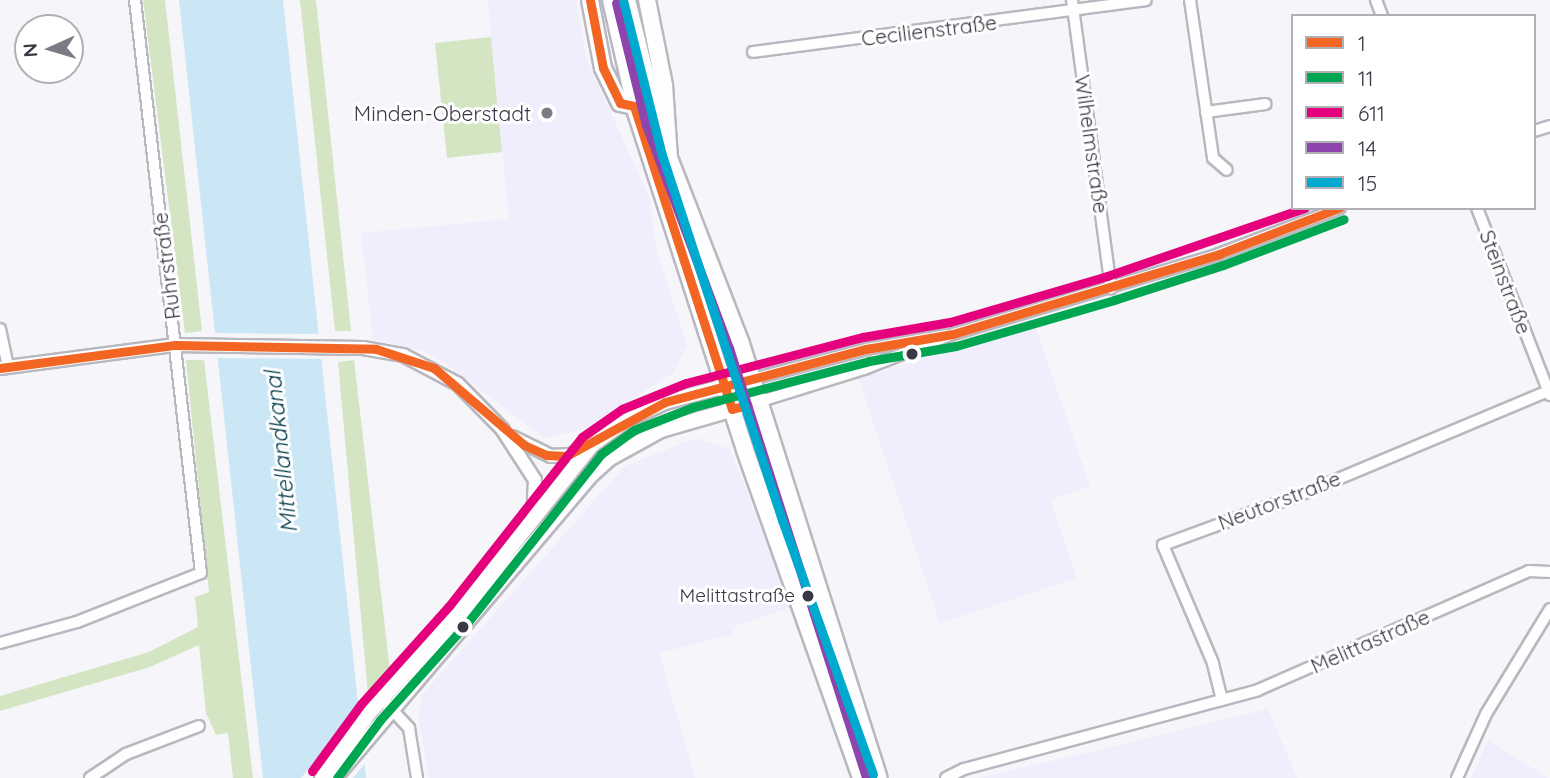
<!DOCTYPE html>
<meta charset="utf-8">
<style>
body{margin:0}
#map{position:relative;width:1550px;height:778px;overflow:hidden;background:#f6f5f9;font-family:Quicksand,sans-serif}
div>[style]{position:absolute}
.built>*{inset:0;background:#f0edfc}
.green>*{inset:0;background:#d4e5c4}
.water>*{inset:0;background:#cbe7f5}
.pier>*{inset:0;background:#f6f5f9}
.roads{filter:drop-shadow(2px 0 #b9b7bf) drop-shadow(-2px 0 #b9b7bf) drop-shadow(0 2px #b9b7bf) drop-shadow(0 -2px #b9b7bf)}
.minor>*{height:10px;margin:-5px;padding:0 5px;transform-origin:5px;border-radius:5px;background:#fefefe}
.tertiary>*{height:12px;margin:-6px;padding:0 6px;transform-origin:6px;border-radius:6px;background:#fefefe}
.secondary>*{height:14px;margin:-7px;padding:0 7px;transform-origin:7px;border-radius:7px;background:#fefefe}
.primary>*{height:16px;margin:-8px;padding:0 8px;transform-origin:8px;border-radius:8px;background:#fefefe}
.bus-1>*{height:9px;margin:-4.5px;padding:0 4.5px;transform-origin:4.5px;border-radius:4.5px;background:#f26522}
.bus-2>*{height:9px;margin:-4.5px;padding:0 4.5px;transform-origin:4.5px;border-radius:4.5px;background:#00a651}
.bus-3>*{height:9px;margin:-4.5px;padding:0 4.5px;transform-origin:4.5px;border-radius:4.5px;background:#e5007d}
.bus-4>*{height:9px;margin:-4.5px;padding:0 4.5px;transform-origin:4.5px;border-radius:4.5px;background:#8e44ad}
.bus-5>*{height:9px;margin:-4.5px;padding:0 4.5px;transform-origin:4.5px;border-radius:4.5px;background:#00a9ce}
.dots>*{width:19px;height:19px;translate:-50% -50%;box-sizing:border-box;border:4px solid #fff;border-radius:50%}
span{translate:-50% -50%;white-space:nowrap;text-align:center;line-height:1.15;-webkit-text-stroke:6px #fff;paint-order:stroke}
.bus-label{font-size:19px;color:#3a3844}
.right{translate:-100% -50%;text-align:right}
.street-label{font-size:21px;color:#3a3844}
.poi-label{font-size:21px;color:#3a3844}
.water-label{font-size:23px;color:#023a4b;font-style:italic}
.legend{position:absolute;left:1291px;top:14px;width:245px;height:196px;box-sizing:border-box;background:#fff;border:2px solid #b0afb4;margin:0;padding:9px 12px;list-style:none;font-size:21px;color:#3a3844}
.legend li{display:flex;align-items:center;gap:14px;height:35px}
.legend b{width:35px;border:2px solid #b0afb4}
.north{position:absolute;left:14px;top:14px;width:70px;height:70px;box-sizing:border-box;background:#fff;border:2px solid #b0afb4;border-radius:50%;rotate:266deg;font-size:19px;font-weight:700;line-height:28px;text-align:center;color:#3a3844}
.north::after{content:'';display:block;margin:auto;width:24px;height:32px;background:#7c7a83;clip-path:polygon(50% 0,100% 100%,50% 72%,0 100%)}
</style>
<div id="map">
<div class="built">
<div style="clip-path:polygon(488px 0,576px 0,586px 58px,650px 199px,656px 249px,687px 345px,673px 373px,586px 428px,544px 438px,444px 362px,423px 351px,373px 339px,361px 233px,509px 219px)"></div>
<div style="clip-path:polygon(1034px 323px,1090px 486px,1050px 500px,1077px 578px,940px 623px,859px 379px)"></div>
<div style="clip-path:polygon(696px 438px,730px 449px,791px 607px,732px 627px,734px 634px,659px 653px,695px 778px,429px 778px,418px 716px,422px 695px,625px 466px)"></div>
<div style="clip-path:polygon(1268px 709px,1297px 778px,979px 778px,1132px 742px)"></div>
<div style="clip-path:polygon(1488px 740px,1548px 778px,1471px 778px)"></div>
</div>
<div class="green">
<div style="clip-path:polygon(143px 0,165px 0,202px 331px,185px 333px)"></div>
<div style="clip-path:polygon(300px 0,316px 0,351px 331px,335px 331px)"></div>
<div style="clip-path:polygon(491px 37px,502px 152px,447px 158px,435px 43px)"></div>
<div style="clip-path:polygon(186px 360px,204px 360px,253px 778px,233px 778px,228px 733px,216px 735px,206px 713px,199px 645px,150px 667px,0 711px,0 696px,149px 652px,198px 627px,195px 597px,209px 592px)"></div>
<div style="clip-path:polygon(354px 360px,390px 671px,368px 694px,338px 362px)"></div>
</div>
<div class="water">
<div style="clip-path:polygon(179px 0,283px 0,366px 778px,263px 778px)"></div>
</div>
<div class="pier">
<div style="clip-path:polygon(212px 333px,323px 334px,325px 359px,214px 358px)"></div>
<div style="clip-path:polygon(362px 702px,368px 760px,353px 778px,301px 778px)"></div>
</div>
<div class="roads">
<div class="minor">
<div style="left:1072px;top:0;width:291px;rotate:82.3deg"></div>
<div style="left:1190px;top:0;width:160px;rotate:81.7deg"></div>
<div style="left:1213px;top:158px;width:18px;rotate:41deg"></div>
<div style="left:1376px;top:0;width:17px;rotate:69deg"></div>
<div style="left:753px;top:52px;width:396px;rotate:-7.5deg"></div>
<div style="left:1206px;top:112px;width:60px;rotate:-7.7deg"></div>
<div style="left:1534px;top:131px;width:17px;rotate:-17deg"></div>
<div style="left:1477px;top:208px;width:201px;rotate:68.7deg"></div>
<div style="left:0;top:329px;width:39px;rotate:78deg"></div>
<div style="left:752px;top:379px;width:118px;rotate:-14.7deg"></div>
<div style="left:866px;top:349px;width:82px;rotate:-9.8deg"></div>
<div style="left:758px;top:402px;width:111px;rotate:-17.3deg"></div>
<div style="left:864px;top:369px;width:96px;rotate:-21.5deg"></div>
<div style="left:953px;top:334px;width:278px;rotate:-16.7deg"></div>
<div style="left:1219px;top:254px;width:129px;rotate:-20.8deg"></div>
<div style="left:0;top:643px;width:80px;rotate:-15.3deg"></div>
<div style="left:77px;top:622px;width:133px;rotate:-21.6deg"></div>
<div style="left:201px;top:573px;width:577px;rotate:-96.57deg"></div>
<div style="left:382px;top:699px;width:40px;rotate:47deg"></div>
<div style="left:409px;top:728px;width:51px;rotate:80.9deg"></div>
<div style="left:1222px;top:700px;width:38px;rotate:-104deg"></div>
<div style="left:1213px;top:663px;width:128px;rotate:-113deg"></div>
<div style="left:1163px;top:545px;width:153px;rotate:-20.2deg"></div>
<div style="left:1307px;top:492px;width:262px;rotate:-22.7deg"></div>
<div style="left:90px;top:778px;width:43px;rotate:-33.7deg"></div>
<div style="left:126px;top:754px;width:78px;rotate:-21deg"></div>
<div style="left:946px;top:778px;width:20px;rotate:-27deg"></div>
<div style="left:964px;top:769px;width:304px;rotate:-15deg"></div>
<div style="left:1258px;top:690px;width:296px;rotate:-23.7deg"></div>
<div style="left:1529px;top:571px;width:21px;rotate:3deg"></div>
<div style="left:1457px;top:778px;width:70px;rotate:-65.6deg"></div>
<div style="left:1486px;top:714px;width:123px;rotate:-58.6deg"></div>
</div>
<div class="tertiary">
<div style="left:0;top:368px;width:177px;rotate:-7.5deg"></div>
<div style="left:175px;top:345px;width:188px;rotate:0.9deg"></div>
<div style="left:363px;top:348px;width:41px;rotate:9.9deg"></div>
<div style="left:403px;top:355px;width:62px;rotate:27.8deg"></div>
<div style="left:458px;top:384px;width:63px;rotate:45.6deg"></div>
<div style="left:502px;top:429px;width:61px;rotate:57.1deg"></div>
<div style="left:535px;top:480px;width:40px;rotate:92.9deg"></div>
<div style="left:512px;top:437px;width:43px;rotate:26deg"></div>
<div style="left:551px;top:456px;width:19px;rotate:-3deg"></div>
<div style="left:570px;top:455px;width:24px;rotate:-24deg"></div>
</div>
<div class="secondary">
<div style="left:610px;top:0;width:109px;rotate:77.2deg"></div>
<div style="left:628px;top:0;width:148px;rotate:76deg"></div>
<div style="left:322px;top:778px;width:82px;rotate:-54deg"></div>
<div style="left:370px;top:712px;width:132px;rotate:-48.1deg"></div>
<div style="left:458px;top:614px;width:216px;rotate:-51.6deg"></div>
<div style="left:592px;top:445px;width:44px;rotate:-35.8deg"></div>
<div style="left:628px;top:419px;width:41px;rotate:-24.7deg"></div>
<div style="left:665px;top:402px;width:90px;rotate:-14.8deg"></div>
<div style="left:334px;top:778px;width:397px;rotate:-49.7deg"></div>
<div style="left:591px;top:475px;width:25px;rotate:-42deg"></div>
<div style="left:610px;top:458px;width:58px;rotate:-28.8deg"></div>
<div style="left:661px;top:430px;width:101px;rotate:-16.1deg"></div>
</div>
<div class="primary">
<div style="left:590px;top:0;width:69px;rotate:79.2deg"></div>
<div style="left:603px;top:68px;width:39px;rotate:64deg"></div>
<div style="left:620px;top:103px;width:14px;rotate:12deg"></div>
<div style="left:634px;top:106px;width:361px;rotate:72.1deg"></div>
<div style="left:745px;top:450px;width:348px;rotate:70.5deg"></div>
<div style="left:647px;top:0;width:87px;rotate:78.7deg"></div>
<div style="left:664px;top:85px;width:73px;rotate:86.1deg"></div>
<div style="left:669px;top:158px;width:199px;rotate:68.8deg"></div>
<div style="left:741px;top:344px;width:455px;rotate:72.4deg"></div>
</div>
</div>
<div class="bus-1">
<div style="left:590px;top:0;width:69px;rotate:79.2deg"></div>
<div style="left:603px;top:68px;width:39px;rotate:64deg"></div>
<div style="left:620px;top:103px;width:14px;rotate:12deg"></div>
<div style="left:634px;top:106px;width:318px;rotate:72.1deg"></div>
<div style="left:732px;top:409px;width:16px;rotate:-15deg"></div>
<div style="left:0;top:368px;width:177px;rotate:-7.5deg"></div>
<div style="left:175px;top:345px;width:201px;rotate:1.1deg"></div>
<div style="left:376px;top:349px;width:61px;rotate:18.1deg"></div>
<div style="left:434px;top:368px;width:118px;rotate:40.5deg"></div>
<div style="left:524px;top:445px;width:24px;rotate:24deg"></div>
<div style="left:546px;top:455px;width:20px;rotate:3deg"></div>
<div style="left:566px;top:456px;width:113px;rotate:-28.6deg"></div>
<div style="left:665px;top:402px;width:208px;rotate:-14.8deg"></div>
<div style="left:866px;top:349px;width:88px;rotate:-9.8deg"></div>
<div style="left:953px;top:334px;width:278px;rotate:-16.7deg"></div>
<div style="left:1219px;top:254px;width:129px;rotate:-21deg"></div>
</div>
<div class="bus-2">
<div style="left:337px;top:778px;width:72px;rotate:-53.4deg"></div>
<div style="left:380px;top:720px;width:132px;rotate:-48.1deg"></div>
<div style="left:468px;top:622px;width:214px;rotate:-51.6deg"></div>
<div style="left:601px;top:454px;width:41px;rotate:-36deg"></div>
<div style="left:634px;top:430px;width:63px;rotate:-21.3deg"></div>
<div style="left:693px;top:407px;width:182px;rotate:-14.6deg"></div>
<div style="left:869px;top:361px;width:88px;rotate:-9.8deg"></div>
<div style="left:956px;top:346px;width:165px;rotate:-16.2deg"></div>
<div style="left:1114px;top:300px;width:114px;rotate:-17.8deg"></div>
<div style="left:1223px;top:265px;width:129px;rotate:-20.8deg"></div>
</div>
<div class="bus-3">
<div style="left:312px;top:771px;width:83px;rotate:-53.8deg"></div>
<div style="left:361px;top:704px;width:132px;rotate:-48.1deg"></div>
<div style="left:449px;top:606px;width:215px;rotate:-51.8deg"></div>
<div style="left:582px;top:437px;width:49px;rotate:-35deg"></div>
<div style="left:622px;top:409px;width:69px;rotate:-22.1deg"></div>
<div style="left:686px;top:383px;width:183px;rotate:-14.6deg"></div>
<div style="left:863px;top:337px;width:88px;rotate:-9.8deg"></div>
<div style="left:950px;top:322px;width:164px;rotate:-16.3deg"></div>
<div style="left:1107px;top:276px;width:209px;rotate:-19deg"></div>
</div>
<div class="bus-4">
<div style="left:616px;top:3px;width:126px;rotate:76.2deg"></div>
<div style="left:646px;top:125px;width:238px;rotate:69.6deg"></div>
<div style="left:729px;top:348px;width:451px;rotate:72.3deg"></div>
</div>
<div class="bus-5">
<div style="left:623px;top:0;width:160px;rotate:75.9deg"></div>
<div style="left:662px;top:155px;width:384px;rotate:71.8deg"></div>
<div style="left:782px;top:520px;width:270px;rotate:70.3deg"></div>
</div>
<div class="dots">
<div style="left:547px;top:113px;background:#7c7a83"></div>
<div style="left:912px;top:354px;background:#3a3844"></div>
<div style="left:808px;top:596px;background:#3a3844"></div>
<div style="left:463px;top:627px;background:#3a3844"></div>
</div>
<div class="bus-label">
<span class="right" style="left:795px;top:596px">Melittastraße</span>
</div>
<div class="street-label">
<span style="left:929px;top:30px;rotate:-7deg">Cecilienstraße</span>
<span style="left:1092px;top:144px;rotate:82deg">Wilhelmstraße</span>
<span style="left:166px;top:266px;rotate:-97deg">Ruhrstraße</span>
<span style="left:1506px;top:282px;rotate:69deg">Steinstraße</span>
<span style="left:1279px;top:500px;rotate:-21deg">Neutorstraße</span>
<span style="left:1370px;top:641px;rotate:-24deg">Melittastraße</span>
</div>
<div class="poi-label">
<span class="right" style="left:531px;top:113px">Minden-Oberstadt</span>
</div>
<div class="water-label">
<span style="left:281px;top:452px;rotate:-96deg">Mittellandkanal</span>
</div>
<ul class="legend">
<li><b style="height:9px;background:#f26522"></b>1</li>
<li><b style="height:9px;background:#00a651"></b>11</li>
<li><b style="height:9px;background:#e5007d"></b>611</li>
<li><b style="height:9px;background:#8e44ad"></b>14</li>
<li><b style="height:9px;background:#00a9ce"></b>15</li>
</ul>
<div class="north">N</div>
</div>
